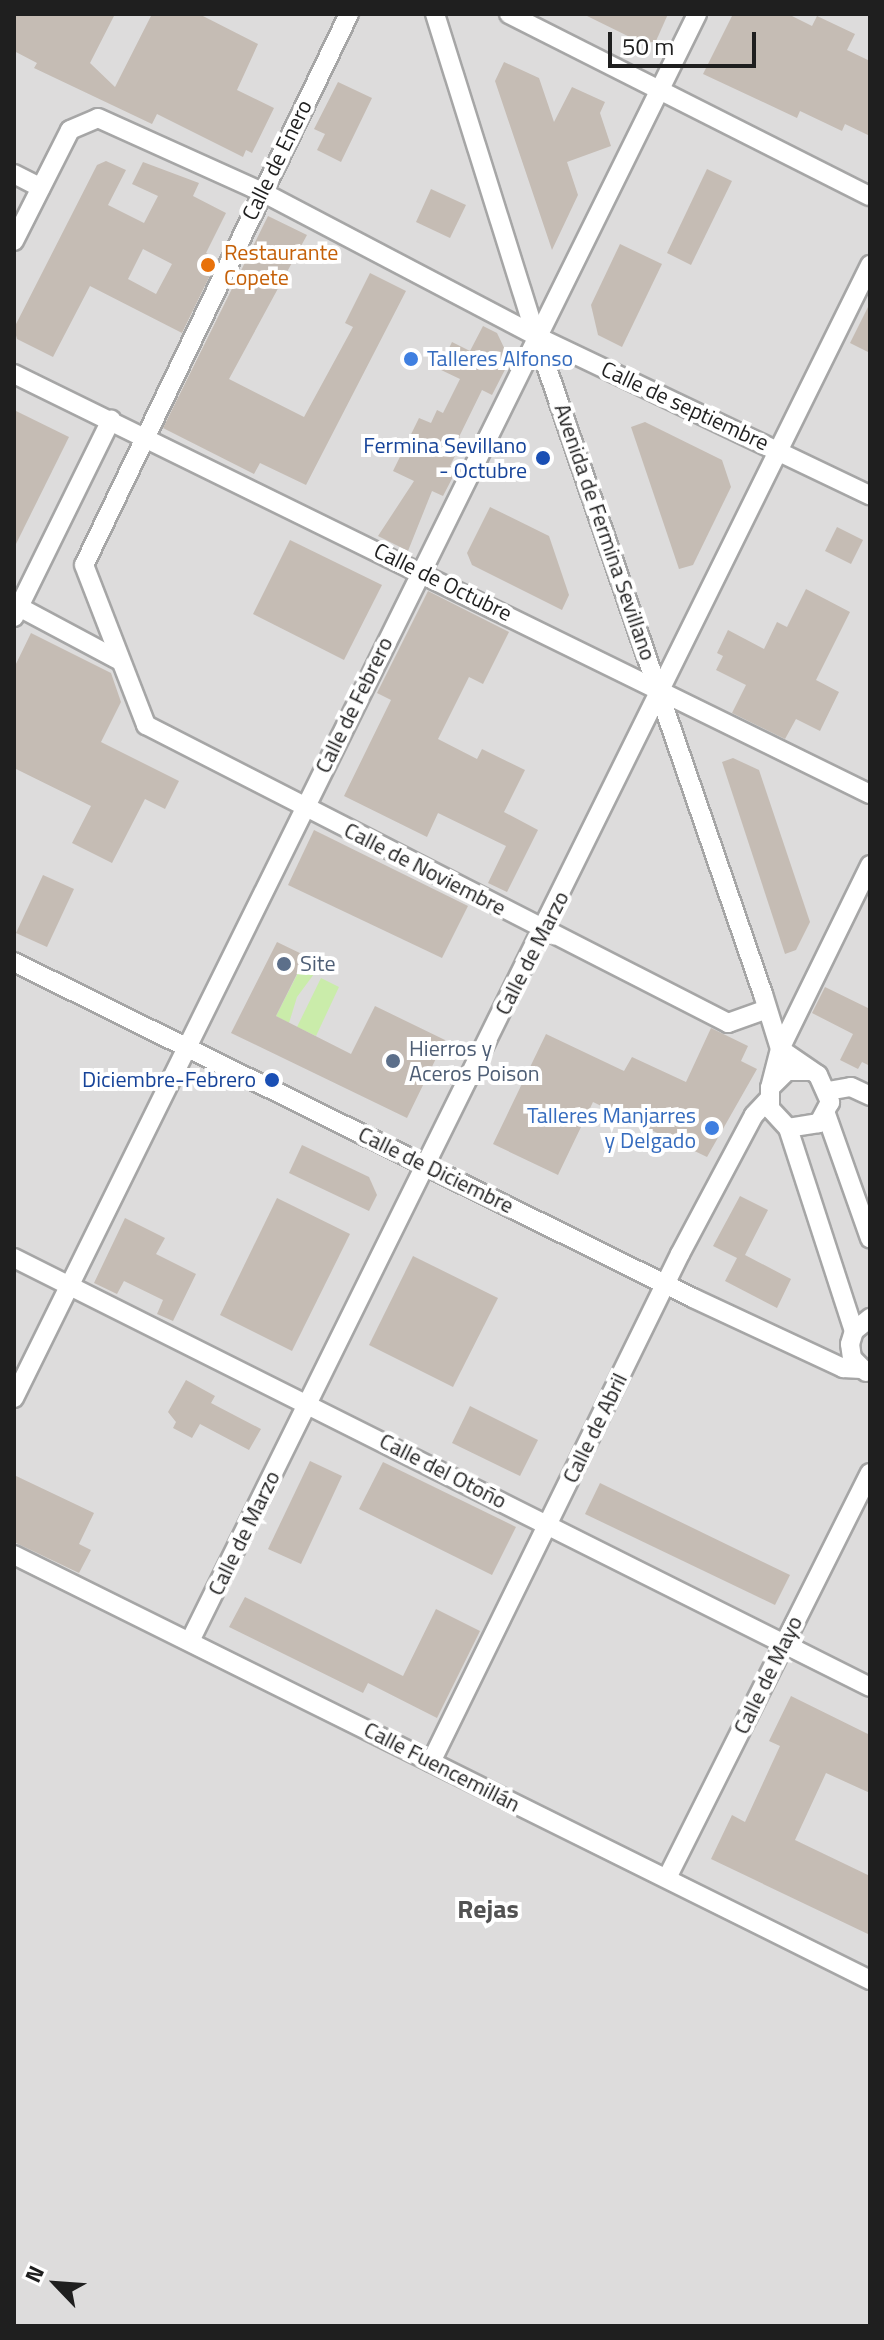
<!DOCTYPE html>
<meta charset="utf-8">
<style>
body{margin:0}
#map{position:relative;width:884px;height:2340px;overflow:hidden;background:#f0ede5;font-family:"Titillium Web",sans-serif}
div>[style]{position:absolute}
.residential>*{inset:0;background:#dddcdc}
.grass>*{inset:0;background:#caecaa}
.building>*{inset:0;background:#c5bcb4}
.roads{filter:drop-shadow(2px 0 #a6a6a6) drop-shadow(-2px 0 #a6a6a6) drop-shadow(0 2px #a6a6a6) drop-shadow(0 -2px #a6a6a6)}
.minor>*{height:18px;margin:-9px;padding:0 9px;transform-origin:9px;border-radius:9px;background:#fff}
.dots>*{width:22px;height:22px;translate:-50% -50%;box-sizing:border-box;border:4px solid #fff;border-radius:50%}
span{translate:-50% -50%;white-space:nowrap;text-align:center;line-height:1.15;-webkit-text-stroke:8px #fff;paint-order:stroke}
.street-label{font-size:22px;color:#1f1f1f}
.food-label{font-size:22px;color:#c56008}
.left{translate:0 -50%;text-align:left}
.shop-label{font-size:22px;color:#366cbe}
.right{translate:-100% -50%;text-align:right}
.transit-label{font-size:22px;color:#164399}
.service-label{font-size:22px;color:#4e5e75}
.quarter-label{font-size:26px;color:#525252;font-weight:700}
.frame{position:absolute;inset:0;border:16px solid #1f1f1f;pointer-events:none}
.north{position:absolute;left:16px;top:2244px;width:80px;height:80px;-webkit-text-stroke:6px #fff;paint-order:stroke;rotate:295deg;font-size:22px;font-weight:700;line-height:32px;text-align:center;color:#1f1f1f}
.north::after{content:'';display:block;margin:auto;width:28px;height:36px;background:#1f1f1f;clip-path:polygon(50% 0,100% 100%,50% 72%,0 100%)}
.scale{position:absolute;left:608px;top:32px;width:148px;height:36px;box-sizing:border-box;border:4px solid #1f1f1f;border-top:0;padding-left:10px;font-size:24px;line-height:28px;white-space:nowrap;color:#1f1f1f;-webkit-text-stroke:6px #fff;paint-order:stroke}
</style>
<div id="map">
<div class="residential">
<div style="clip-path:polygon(14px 14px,870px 14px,870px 2326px,14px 2326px)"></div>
</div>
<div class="grass">
<div style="clip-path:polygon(301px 967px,314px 974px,297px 997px,289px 1023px,276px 1016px)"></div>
<div style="clip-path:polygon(321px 978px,339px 987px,316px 1036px,297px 1027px)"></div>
</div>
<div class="building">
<div style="clip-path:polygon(14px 14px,115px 14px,90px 63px,115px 87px,152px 14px,199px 14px,258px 44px,237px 90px,274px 108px,252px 153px,246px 150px,243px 157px,157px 114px,152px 124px,34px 68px,37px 63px,14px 51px)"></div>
<div style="clip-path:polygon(583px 14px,668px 14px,656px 41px,644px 44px)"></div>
<div style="clip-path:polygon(733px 14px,788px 14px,812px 26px,817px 16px,855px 34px,847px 50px,870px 61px,870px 136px,845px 124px,842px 131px,800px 111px,797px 118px,703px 74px)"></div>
<div style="clip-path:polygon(504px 62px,539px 78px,554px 122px,572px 87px,605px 102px,600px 113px,611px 146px,567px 162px,578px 195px,552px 250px,495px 81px)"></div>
<div style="clip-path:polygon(338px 82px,372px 98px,341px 162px,317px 150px,325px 134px,314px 129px)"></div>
<div style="clip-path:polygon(evenodd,106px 161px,126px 170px,108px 205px,144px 223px,158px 196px,132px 184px,143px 162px,199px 183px,193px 196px,226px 213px,206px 253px,218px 259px,182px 333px,90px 286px,53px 357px,17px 339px,14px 328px,97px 165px,106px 161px,143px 249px,172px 264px,156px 294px,128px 279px,143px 249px)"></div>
<div style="clip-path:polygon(707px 169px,732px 181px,691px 265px,667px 253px)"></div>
<div style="clip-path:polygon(431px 189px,466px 205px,450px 238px,416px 222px)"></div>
<div style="clip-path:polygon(268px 216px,307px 235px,229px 379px,304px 417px,353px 327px,345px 323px,370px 273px,406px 291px,306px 485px,260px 463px,254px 474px,163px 428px)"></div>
<div style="clip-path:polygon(620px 244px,662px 264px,622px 347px,598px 335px,591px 305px)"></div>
<div style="clip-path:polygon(870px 303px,870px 353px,850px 343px)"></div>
<div style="clip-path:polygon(483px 326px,497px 333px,510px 360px,492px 395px,482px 390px,459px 437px,463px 440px,450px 466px,457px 469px,443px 496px,432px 491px,408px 551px,378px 536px,414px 481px,393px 471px,419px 418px,431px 423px,437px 410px,443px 413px,460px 379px,439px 369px,452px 342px,470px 351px)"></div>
<div style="clip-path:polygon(14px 410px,69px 437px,14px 548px)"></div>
<div style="clip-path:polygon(645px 422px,722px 460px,731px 487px,693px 565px,679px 569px,631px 427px)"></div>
<div style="clip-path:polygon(490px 507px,549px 536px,569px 595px,562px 610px,472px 565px,467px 553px)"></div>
<div style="clip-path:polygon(837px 527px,863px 540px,851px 564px,825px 551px)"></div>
<div style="clip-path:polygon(290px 540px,382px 585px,344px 660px,253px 614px)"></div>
<div style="clip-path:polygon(806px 589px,850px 612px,816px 680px,839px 692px,820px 731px,796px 719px,785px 739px,732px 713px,746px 685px,716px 670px,723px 656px,717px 653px,728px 630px,764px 649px,777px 622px,787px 627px)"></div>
<div style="clip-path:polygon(428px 591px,509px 632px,483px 684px,469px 677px,438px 739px,477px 759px,482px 749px,525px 770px,504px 812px,538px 830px,507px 892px,488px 883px,506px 846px,438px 813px,427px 837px,344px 796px,391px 700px,377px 693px)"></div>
<div style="clip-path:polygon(31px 633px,111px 673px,121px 702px,101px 742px,179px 781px,165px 809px,145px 799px,112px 863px,72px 843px,91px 806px,14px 768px,14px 668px)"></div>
<div style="clip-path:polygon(733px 758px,759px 770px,810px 922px,796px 950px,785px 954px,722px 762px)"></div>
<div style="clip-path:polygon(314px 830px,468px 906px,442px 958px,288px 885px)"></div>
<div style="clip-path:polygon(43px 875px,74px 889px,47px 947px,16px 933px)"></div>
<div style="clip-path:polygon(277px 942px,306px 956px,276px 1016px,351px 1054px,375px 1006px,445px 1040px,407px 1118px,231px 1033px)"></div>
<div style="clip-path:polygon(825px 987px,870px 1009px,870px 1066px,862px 1062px,858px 1069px,840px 1060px,853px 1034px,812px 1013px)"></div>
<div style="clip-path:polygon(711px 1028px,748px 1046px,741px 1061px,757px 1069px,707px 1157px,593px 1102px,558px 1175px,493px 1144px,546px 1034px,624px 1071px,632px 1057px,686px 1082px)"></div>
<div style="clip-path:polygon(302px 1145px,369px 1177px,377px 1195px,369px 1211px,289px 1173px)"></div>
<div style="clip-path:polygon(740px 1196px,768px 1210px,745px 1255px,791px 1279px,777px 1308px,725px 1281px,737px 1258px,713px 1246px)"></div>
<div style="clip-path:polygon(277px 1198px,350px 1234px,292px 1351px,220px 1315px)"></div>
<div style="clip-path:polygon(125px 1218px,165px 1238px,156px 1254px,196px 1274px,173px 1321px,157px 1314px,163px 1300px,124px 1281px,117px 1294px,94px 1283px)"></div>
<div style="clip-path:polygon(413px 1256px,498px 1298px,453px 1387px,369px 1345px)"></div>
<div style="clip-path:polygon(186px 1380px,215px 1396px,211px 1403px,261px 1429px,249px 1450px,200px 1424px,192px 1438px,173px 1428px,176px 1422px,168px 1412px)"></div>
<div style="clip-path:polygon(470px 1406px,538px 1440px,520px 1476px,452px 1443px)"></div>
<div style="clip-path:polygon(310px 1461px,342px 1476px,301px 1564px,268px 1549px)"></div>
<div style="clip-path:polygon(383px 1462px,516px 1527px,492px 1575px,359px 1509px)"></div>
<div style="clip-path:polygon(14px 1475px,94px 1513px,79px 1544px,91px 1550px,79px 1573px,14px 1542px)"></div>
<div style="clip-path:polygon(600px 1483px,790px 1575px,775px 1605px,585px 1514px)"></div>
<div style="clip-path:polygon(245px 1597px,403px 1676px,436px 1609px,480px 1631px,437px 1718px,368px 1683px,363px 1693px,229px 1627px)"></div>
<div style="clip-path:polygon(791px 1696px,870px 1735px,870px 1793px,826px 1773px,795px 1840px,870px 1876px,870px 1935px,711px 1859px,732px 1815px,745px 1822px,780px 1746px,769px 1741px)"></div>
</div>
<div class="roads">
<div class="minor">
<div style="left:349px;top:14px;width:611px;rotate:115.68deg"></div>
<div style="left:84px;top:565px;width:172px;rotate:68.8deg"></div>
<div style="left:146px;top:725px;width:654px;rotate:27.11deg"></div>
<div style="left:728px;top:1023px;width:41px;rotate:-19.7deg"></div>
<div style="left:435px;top:14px;width:337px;rotate:72.6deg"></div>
<div style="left:536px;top:336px;width:696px;rotate:70.97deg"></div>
<div style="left:763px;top:994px;width:58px;rotate:72.8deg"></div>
<div style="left:780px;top:1049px;width:40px;rotate:104.4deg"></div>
<div style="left:509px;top:14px;width:404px;rotate:26.8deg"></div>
<div style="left:14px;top:174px;width:30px;rotate:27deg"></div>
<div style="left:14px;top:241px;width:124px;rotate:-63.2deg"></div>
<div style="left:70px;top:130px;width:30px;rotate:-23deg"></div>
<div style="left:98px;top:118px;width:180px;rotate:24.3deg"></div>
<div style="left:262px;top:192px;width:310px;rotate:27.7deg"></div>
<div style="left:536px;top:336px;width:370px;rotate:25.5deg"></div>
<div style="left:14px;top:374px;width:953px;rotate:26.14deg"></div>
<div style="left:19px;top:607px;width:115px;rotate:28.1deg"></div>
<div style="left:14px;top:617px;width:220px;rotate:-63.8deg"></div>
<div style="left:14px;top:962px;width:758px;rotate:26.33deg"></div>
<div style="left:693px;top:1298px;width:166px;rotate:25deg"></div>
<div style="left:843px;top:1368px;width:18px;rotate:3deg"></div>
<div style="left:780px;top:1049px;width:46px;rotate:34.4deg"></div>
<div style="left:818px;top:1075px;width:30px;rotate:66deg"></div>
<div style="left:830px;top:1102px;width:24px;rotate:118deg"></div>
<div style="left:819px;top:1123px;width:31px;rotate:171deg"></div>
<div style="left:788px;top:1128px;width:26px;rotate:-133deg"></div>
<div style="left:770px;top:1109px;width:21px;rotate:-90deg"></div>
<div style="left:770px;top:1088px;width:24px;rotate:-45deg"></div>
<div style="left:787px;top:1071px;width:23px"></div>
<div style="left:780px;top:1049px;width:205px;rotate:-63.9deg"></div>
<div style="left:828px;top:1091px;width:23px;rotate:-10deg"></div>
<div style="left:851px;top:1087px;width:21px;rotate:25deg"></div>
<div style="left:826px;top:1114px;width:132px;rotate:70.5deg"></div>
<div style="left:788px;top:1128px;width:213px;rotate:72deg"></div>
<div style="left:14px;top:1258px;width:957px;rotate:26.62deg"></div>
<div style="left:866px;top:1372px;width:20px;rotate:-135deg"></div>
<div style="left:852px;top:1358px;width:14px;rotate:-98deg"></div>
<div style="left:850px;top:1344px;width:14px;rotate:-73deg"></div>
<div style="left:854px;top:1331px;width:21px;rotate:-39deg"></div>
<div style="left:14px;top:1398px;width:1543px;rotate:-63.73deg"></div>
<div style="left:14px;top:1555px;width:956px;rotate:26.4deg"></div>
<div style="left:191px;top:1639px;width:1533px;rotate:-63.7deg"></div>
<div style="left:431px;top:1762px;width:566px;rotate:-63.89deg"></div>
<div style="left:680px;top:1254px;width:157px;rotate:-62deg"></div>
<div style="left:754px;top:1115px;width:21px;rotate:-47deg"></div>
<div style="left:667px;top:1878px;width:453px;rotate:-63.4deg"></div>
</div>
</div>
<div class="dots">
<div style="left:208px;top:265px;background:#e8710a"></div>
<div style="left:411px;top:359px;background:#3f7fe0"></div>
<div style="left:543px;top:458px;background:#1a4fb4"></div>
<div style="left:284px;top:964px;background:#5c6f8a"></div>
<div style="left:393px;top:1061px;background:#5c6f8a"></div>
<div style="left:272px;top:1080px;background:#1a4fb4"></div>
<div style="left:712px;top:1128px;background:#3f7fe0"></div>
</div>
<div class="street-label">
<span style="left:277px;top:160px;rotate:-64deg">Calle de Enero</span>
<span style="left:685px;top:406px;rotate:25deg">Calle de septiembre</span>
<span style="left:605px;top:532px;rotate:71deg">Avenida de Fermina Sevillano</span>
<span style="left:443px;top:582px;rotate:26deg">Calle de Octubre</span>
<span style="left:354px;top:705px;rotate:-64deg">Calle de Febrero</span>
<span style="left:425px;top:869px;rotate:27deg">Calle de Noviembre</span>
<span style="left:532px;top:953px;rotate:-63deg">Calle de Marzo</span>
<span style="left:436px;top:1170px;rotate:26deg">Calle de Diciembre</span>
<span style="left:595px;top:1428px;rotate:-64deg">Calle de Abril</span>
<span style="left:443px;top:1471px;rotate:27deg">Calle del Otoño</span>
<span style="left:244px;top:1533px;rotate:-64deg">Calle de Marzo</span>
<span style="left:768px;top:1675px;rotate:-64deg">Calle de Mayo</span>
<span style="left:442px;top:1767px;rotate:27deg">Calle Fuencemillán</span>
</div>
<div class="food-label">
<span class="left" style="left:224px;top:265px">Restaurante<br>Copete</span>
</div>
<div class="shop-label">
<span class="left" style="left:427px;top:359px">Talleres Alfonso</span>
<span class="right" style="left:696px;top:1128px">Talleres Manjarres<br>y Delgado</span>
</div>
<div class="transit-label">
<span class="right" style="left:527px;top:458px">Fermina Sevillano<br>- Octubre</span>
<span class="right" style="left:256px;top:1080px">Diciembre-Febrero</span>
</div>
<div class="service-label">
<span class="left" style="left:300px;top:964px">Site</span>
<span class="left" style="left:409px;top:1061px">Hierros y<br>Aceros Poison</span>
</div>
<div class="quarter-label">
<span style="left:488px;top:1909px">Rejas</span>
</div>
<div class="frame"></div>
<div class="north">N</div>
<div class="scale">50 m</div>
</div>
